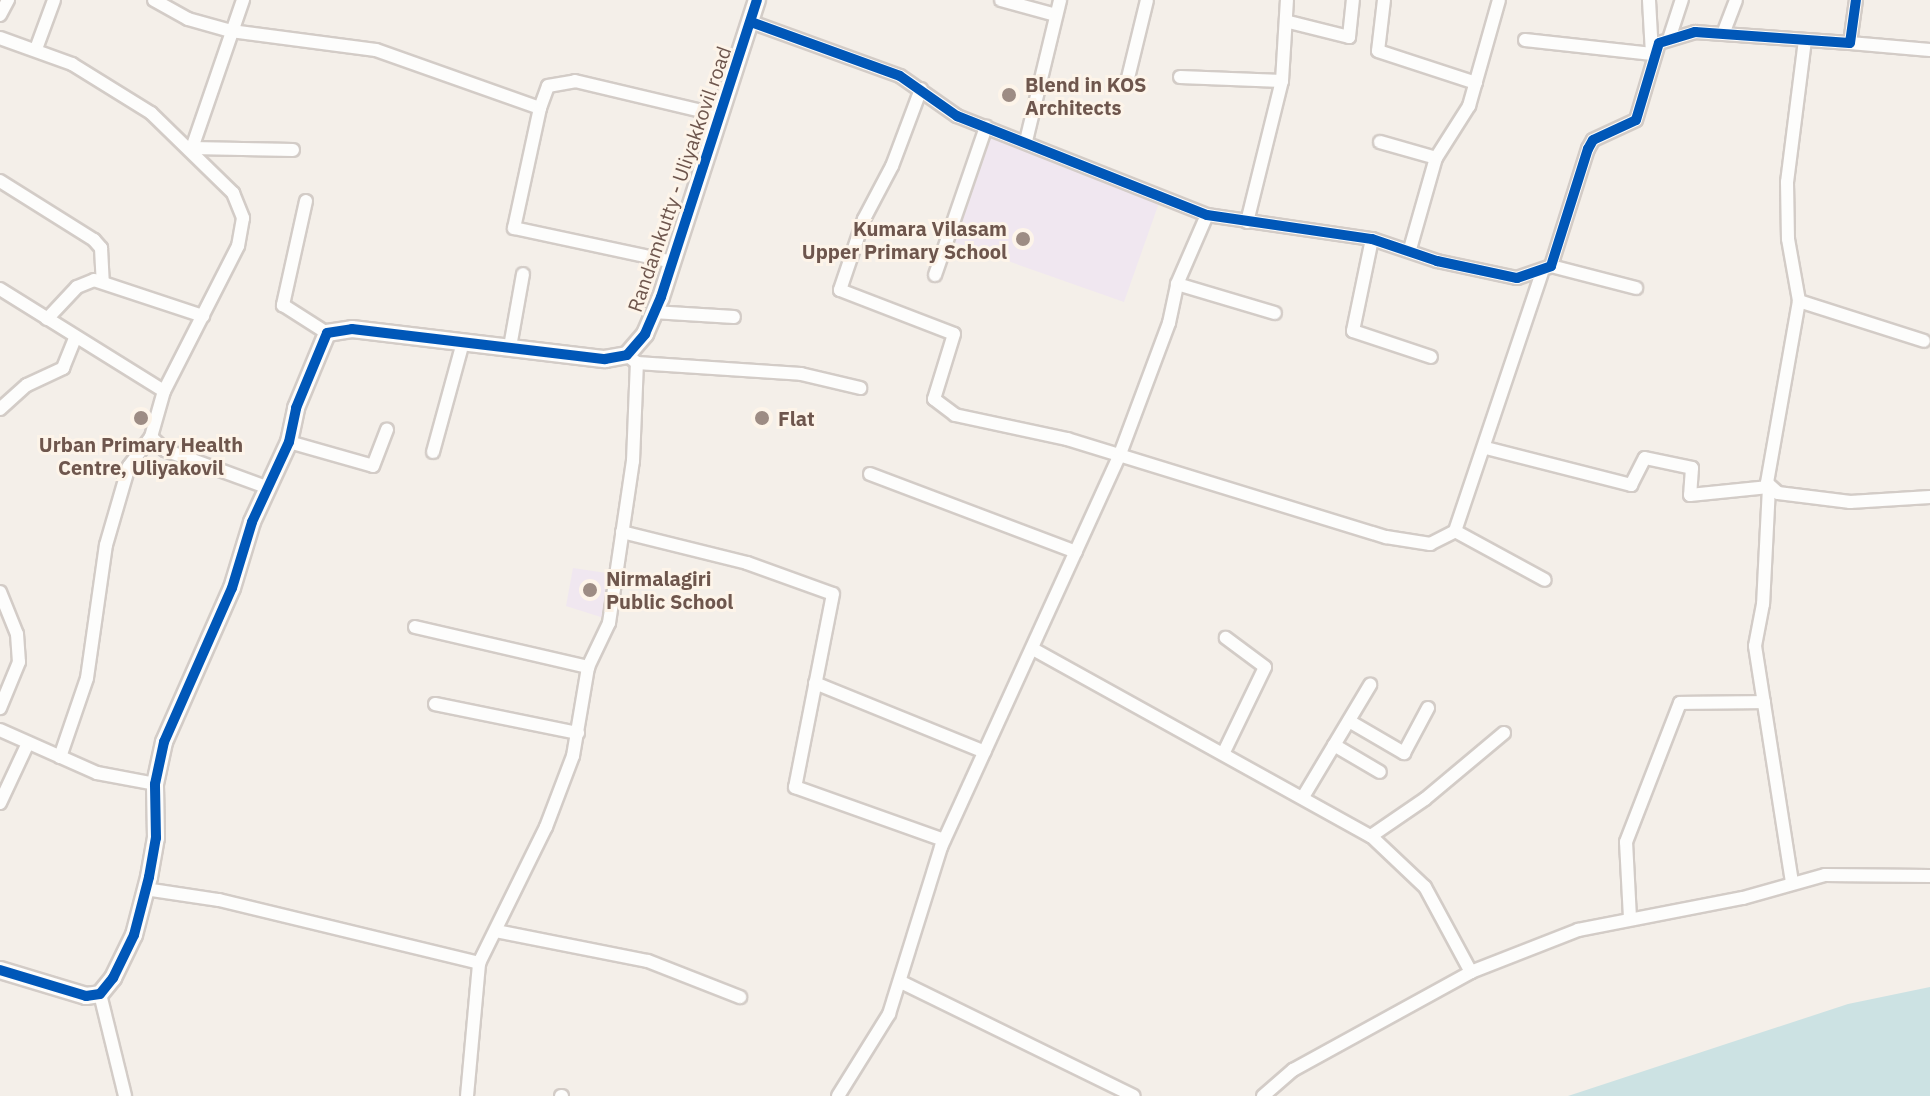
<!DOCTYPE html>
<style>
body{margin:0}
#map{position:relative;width:1930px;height:1096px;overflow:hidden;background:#f4efe9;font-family:"IBM Plex Sans",sans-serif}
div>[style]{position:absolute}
.education>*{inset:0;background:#f0e7f0}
.water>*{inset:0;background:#cce2e3}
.roads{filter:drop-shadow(2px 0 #d3ccc7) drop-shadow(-2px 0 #d3ccc7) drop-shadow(0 2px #d3ccc7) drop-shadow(0 -2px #d3ccc7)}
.minor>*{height:12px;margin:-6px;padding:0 6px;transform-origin:6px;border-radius:6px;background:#fdfdfc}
.tertiary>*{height:16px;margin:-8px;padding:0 8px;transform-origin:8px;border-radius:8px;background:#fdfdfc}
.cycleway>*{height:10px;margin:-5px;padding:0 5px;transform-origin:5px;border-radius:5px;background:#0057b8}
.dots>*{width:22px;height:22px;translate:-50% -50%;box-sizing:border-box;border:4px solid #fdf4e9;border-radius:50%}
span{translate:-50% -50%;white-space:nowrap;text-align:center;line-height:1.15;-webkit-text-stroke:6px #fdf4e9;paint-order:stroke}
.poi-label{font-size:20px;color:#6e564d;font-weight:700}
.left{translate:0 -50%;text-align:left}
.right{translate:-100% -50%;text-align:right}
.street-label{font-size:20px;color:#6e564d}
</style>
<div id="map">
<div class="education">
<div style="clip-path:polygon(990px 134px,1160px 200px,1124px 302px,954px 242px)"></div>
<div style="clip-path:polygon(573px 568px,613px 574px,607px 619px,566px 606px)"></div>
</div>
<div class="water">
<div style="clip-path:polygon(1930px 987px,1930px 1096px,1568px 1096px,1848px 1004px)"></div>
</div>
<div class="roads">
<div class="minor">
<div style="left:154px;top:0;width:39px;rotate:29deg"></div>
<div style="left:188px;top:19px;width:45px;rotate:15.6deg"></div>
<div style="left:231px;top:31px;width:146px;rotate:7.5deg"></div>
<div style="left:376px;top:50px;width:174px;rotate:19.5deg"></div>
<div style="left:540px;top:108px;width:23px;rotate:-70deg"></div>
<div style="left:548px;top:86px;width:27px;rotate:-10deg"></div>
<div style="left:575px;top:81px;width:148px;rotate:13.3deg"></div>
<div style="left:243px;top:0;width:157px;rotate:109deg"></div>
<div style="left:192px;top:148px;width:101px;rotate:1.1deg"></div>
<div style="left:1001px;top:0;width:57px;rotate:15.3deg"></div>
<div style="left:1384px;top:0;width:51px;rotate:96.7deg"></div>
<div style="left:1378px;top:51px;width:103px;rotate:18.1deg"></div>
<div style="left:0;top:15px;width:17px;rotate:-62deg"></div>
<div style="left:751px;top:22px;width:158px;rotate:19.9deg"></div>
<div style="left:900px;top:76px;width:70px;rotate:35.1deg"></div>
<div style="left:957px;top:116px;width:269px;rotate:21.6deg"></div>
<div style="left:1207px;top:215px;width:167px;rotate:8.3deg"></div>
<div style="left:1372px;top:239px;width:69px;rotate:18.7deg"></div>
<div style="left:1437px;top:261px;width:82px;rotate:12deg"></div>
<div style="left:1517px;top:278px;width:36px;rotate:-19deg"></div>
<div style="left:1551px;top:266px;width:123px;rotate:-72.5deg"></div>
<div style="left:1588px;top:149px;width:10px;rotate:-61deg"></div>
<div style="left:1593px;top:140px;width:47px;rotate:-24.9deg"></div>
<div style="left:1636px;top:120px;width:80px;rotate:-73.4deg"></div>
<div style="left:1659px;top:43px;width:38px;rotate:-17deg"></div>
<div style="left:1695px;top:32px;width:155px;rotate:4.1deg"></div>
<div style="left:1850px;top:43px;width:43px;rotate:-82.1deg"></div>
<div style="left:1289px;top:22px;width:62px;rotate:14deg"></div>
<div style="left:1349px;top:37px;width:37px;rotate:-84deg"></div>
<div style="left:1723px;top:34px;width:36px;rotate:-69deg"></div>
<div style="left:1670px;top:36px;width:38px;rotate:-72deg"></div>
<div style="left:0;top:38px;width:77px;rotate:19.9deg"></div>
<div style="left:72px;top:64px;width:93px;rotate:31.8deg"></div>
<div style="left:151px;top:113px;width:115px;rotate:44.3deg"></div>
<div style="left:233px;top:193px;width:27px;rotate:68deg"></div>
<div style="left:243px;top:218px;width:28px;rotate:100deg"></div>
<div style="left:238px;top:246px;width:163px;rotate:117deg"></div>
<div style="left:164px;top:391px;width:48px;rotate:105.8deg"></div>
<div style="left:151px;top:437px;width:19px;rotate:43deg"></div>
<div style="left:165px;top:450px;width:108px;rotate:20.1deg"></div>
<div style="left:1525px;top:40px;width:128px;rotate:6.3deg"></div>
<div style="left:1652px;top:54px;width:54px;rotate:-93.2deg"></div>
<div style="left:1805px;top:40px;width:143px;rotate:97.2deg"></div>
<div style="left:1787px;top:182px;width:57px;rotate:89deg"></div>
<div style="left:1788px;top:239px;width:63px;rotate:79.9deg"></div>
<div style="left:1799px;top:301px;width:185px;rotate:100deg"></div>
<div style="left:1767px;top:483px;width:15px;rotate:42deg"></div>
<div style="left:1778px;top:493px;width:73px;rotate:7.1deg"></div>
<div style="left:1850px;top:502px;width:80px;rotate:-3.6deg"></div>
<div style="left:1850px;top:43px;width:80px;rotate:5deg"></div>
<div style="left:36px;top:49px;width:52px;rotate:-69.8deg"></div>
<div style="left:1180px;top:77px;width:102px;rotate:2.2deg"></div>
<div style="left:1128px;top:78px;width:80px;rotate:-76.3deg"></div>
<div style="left:921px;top:89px;width:82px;rotate:110.6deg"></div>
<div style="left:892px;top:166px;width:60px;rotate:117.8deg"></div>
<div style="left:864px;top:219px;width:75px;rotate:108.7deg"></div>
<div style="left:840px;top:290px;width:122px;rotate:21.1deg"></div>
<div style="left:954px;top:334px;width:68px;rotate:107.1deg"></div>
<div style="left:934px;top:399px;width:26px;rotate:37deg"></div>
<div style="left:955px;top:415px;width:115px;rotate:12.1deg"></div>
<div style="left:1067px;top:439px;width:334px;rotate:17.1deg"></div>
<div style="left:1386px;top:537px;width:45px;rotate:9deg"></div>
<div style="left:1430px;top:544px;width:28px;rotate:-27deg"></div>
<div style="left:1455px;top:531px;width:272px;rotate:-71.4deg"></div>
<div style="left:540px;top:108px;width:123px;rotate:102.2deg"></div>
<div style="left:514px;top:228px;width:162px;rotate:12.1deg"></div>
<div style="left:1026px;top:141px;width:145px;rotate:-76.4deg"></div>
<div style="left:1380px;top:142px;width:58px;rotate:15.9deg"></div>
<div style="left:0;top:181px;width:111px;rotate:32.1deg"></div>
<div style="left:94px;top:240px;width:11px;rotate:49deg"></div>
<div style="left:101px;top:248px;width:34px;rotate:87deg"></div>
<div style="left:306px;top:201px;width:107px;rotate:102.5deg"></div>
<div style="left:283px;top:305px;width:52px;rotate:32.5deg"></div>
<div style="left:1247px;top:222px;width:145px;rotate:-76.1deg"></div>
<div style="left:1282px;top:81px;width:81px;rotate:-86.5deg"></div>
<div style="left:1372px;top:239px;width:94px;rotate:101.7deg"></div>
<div style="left:1353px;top:331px;width:82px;rotate:18.4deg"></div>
<div style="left:1410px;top:249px;width:95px;rotate:-74.1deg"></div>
<div style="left:1436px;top:158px;width:62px;rotate:-57.6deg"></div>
<div style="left:1469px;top:106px;width:110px;rotate:-74.2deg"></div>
<div style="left:1551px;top:266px;width:88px;rotate:14.5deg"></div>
<div style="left:935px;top:275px;width:157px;rotate:-71deg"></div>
<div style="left:1177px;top:284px;width:102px;rotate:16.5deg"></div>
<div style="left:0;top:289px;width:193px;rotate:31.9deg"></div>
<div style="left:1799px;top:301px;width:131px;rotate:17.7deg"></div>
<div style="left:653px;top:312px;width:81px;rotate:3.5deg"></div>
<div style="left:47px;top:319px;width:44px;rotate:-46.8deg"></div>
<div style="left:77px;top:287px;width:18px;rotate:-22deg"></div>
<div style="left:94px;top:280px;width:115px;rotate:18.3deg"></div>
<div style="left:510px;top:347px;width:74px;rotate:-79.9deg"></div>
<div style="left:637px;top:363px;width:164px;rotate:3.8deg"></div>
<div style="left:801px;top:374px;width:61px;rotate:13.3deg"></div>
<div style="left:0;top:409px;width:36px;rotate:-42deg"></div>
<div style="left:27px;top:385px;width:40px;rotate:-25deg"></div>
<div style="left:63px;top:368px;width:31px;rotate:-68deg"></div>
<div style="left:289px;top:442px;width:87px;rotate:15.9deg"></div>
<div style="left:373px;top:466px;width:39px;rotate:-69deg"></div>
<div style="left:1486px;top:448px;width:150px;rotate:14.3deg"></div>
<div style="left:1631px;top:485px;width:30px;rotate:-63deg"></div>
<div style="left:1645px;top:458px;width:48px;rotate:12deg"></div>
<div style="left:1692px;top:468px;width:27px;rotate:94deg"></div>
<div style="left:1690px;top:495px;width:79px;rotate:-5.8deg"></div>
<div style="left:1769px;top:487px;width:117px;rotate:92.9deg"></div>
<div style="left:1763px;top:604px;width:43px;rotate:100.8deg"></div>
<div style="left:1755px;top:646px;width:239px;rotate:81.1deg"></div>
<div style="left:433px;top:452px;width:114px;rotate:-74.7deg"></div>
<div style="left:870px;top:474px;width:220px;rotate:20.7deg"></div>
<div style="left:1455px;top:531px;width:102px;rotate:28.6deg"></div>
<div style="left:622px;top:532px;width:129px;rotate:13.9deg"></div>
<div style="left:747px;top:563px;width:91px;rotate:19.8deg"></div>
<div style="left:833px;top:594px;width:197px;rotate:101.1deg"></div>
<div style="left:795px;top:787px;width:158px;rotate:19.6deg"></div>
<div style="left:0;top:592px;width:45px;rotate:68deg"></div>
<div style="left:17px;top:634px;width:28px;rotate:86deg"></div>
<div style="left:19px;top:662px;width:50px;rotate:112.4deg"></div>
<div style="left:415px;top:627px;width:178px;rotate:13deg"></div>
<div style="left:1033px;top:649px;width:386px;rotate:29deg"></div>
<div style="left:1371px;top:836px;width:74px;rotate:43.4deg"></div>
<div style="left:1425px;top:887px;width:97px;rotate:61.6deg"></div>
<div style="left:815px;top:683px;width:183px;rotate:22.1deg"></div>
<div style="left:435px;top:704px;width:146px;rotate:11.5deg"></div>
<div style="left:1349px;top:721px;width:64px;rotate:30.2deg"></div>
<div style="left:1404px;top:753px;width:51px;rotate:-61.9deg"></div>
<div style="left:0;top:730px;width:106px;rotate:23.9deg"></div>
<div style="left:97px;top:773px;width:59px;rotate:10.7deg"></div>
<div style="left:1334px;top:745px;width:53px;rotate:30.4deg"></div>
<div style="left:1224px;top:752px;width:94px;rotate:-64.2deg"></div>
<div style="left:1265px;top:667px;width:49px;rotate:-143.4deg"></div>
<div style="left:60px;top:757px;width:83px;rotate:-71.1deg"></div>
<div style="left:87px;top:678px;width:134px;rotate:-81.9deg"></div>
<div style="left:106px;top:545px;width:82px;rotate:-73.8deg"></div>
<div style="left:129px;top:466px;width:36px;rotate:-53deg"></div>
<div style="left:1303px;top:797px;width:131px;rotate:-59.1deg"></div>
<div style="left:0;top:803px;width:66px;rotate:-65deg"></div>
<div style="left:1371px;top:836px;width:65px;rotate:-34.4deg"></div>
<div style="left:1425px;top:799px;width:103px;rotate:-39.9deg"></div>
<div style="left:145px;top:889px;width:75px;rotate:8.5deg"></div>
<div style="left:219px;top:900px;width:268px;rotate:13.6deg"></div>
<div style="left:1630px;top:918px;width:76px;rotate:-93deg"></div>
<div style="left:1626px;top:842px;width:149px;rotate:-68.8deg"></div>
<div style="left:1680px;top:703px;width:84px;rotate:-0.7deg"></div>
<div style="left:496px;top:931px;width:155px;rotate:11.2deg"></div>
<div style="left:648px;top:961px;width:99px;rotate:21.4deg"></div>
<div style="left:901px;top:982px;width:259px;rotate:26.1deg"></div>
<div style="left:100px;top:994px;width:105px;rotate:76.2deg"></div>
<div style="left:467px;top:1096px;width:134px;rotate:-84.8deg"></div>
<div style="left:479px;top:963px;width:152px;rotate:-63.8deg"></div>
<div style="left:546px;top:827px;width:76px;rotate:-69.2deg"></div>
<div style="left:573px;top:756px;width:90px;rotate:-80.4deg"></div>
<div style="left:588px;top:667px;width:49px;rotate:-64.5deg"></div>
<div style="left:609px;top:623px;width:164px;rotate:-81.6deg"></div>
<div style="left:633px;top:461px;width:98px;rotate:-87.7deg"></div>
<div style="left:637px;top:363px;width:13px;rotate:-141deg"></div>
<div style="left:561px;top:1096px;width:1px"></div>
<div style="left:838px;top:1096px;width:97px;rotate:-58.1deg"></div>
<div style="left:889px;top:1014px;width:175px;rotate:-72.7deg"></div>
<div style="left:941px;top:847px;width:432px;rotate:-65.5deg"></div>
<div style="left:1120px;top:454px;width:140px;rotate:-69.5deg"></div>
<div style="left:1169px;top:323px;width:40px;rotate:-78deg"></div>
<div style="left:1177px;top:284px;width:75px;rotate:-66.5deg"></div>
<div style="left:1263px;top:1096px;width:40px;rotate:-41deg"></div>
<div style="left:1293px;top:1070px;width:203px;rotate:-28.8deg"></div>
<div style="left:1471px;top:972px;width:115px;rotate:-21.4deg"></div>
<div style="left:1578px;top:930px;width:168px;rotate:-11deg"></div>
<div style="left:1743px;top:898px;width:85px;rotate:-15.7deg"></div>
<div style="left:1825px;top:875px;width:105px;rotate:0.5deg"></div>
</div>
<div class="tertiary">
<div style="left:0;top:970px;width:90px;rotate:16.8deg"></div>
<div style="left:86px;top:996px;width:14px;rotate:-8deg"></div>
<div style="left:100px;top:994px;width:21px;rotate:-51deg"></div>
<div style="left:113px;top:978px;width:48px;rotate:-64deg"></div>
<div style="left:134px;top:935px;width:60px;rotate:-75.5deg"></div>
<div style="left:149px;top:877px;width:40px;rotate:-80deg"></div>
<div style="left:156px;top:838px;width:54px;rotate:-91.1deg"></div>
<div style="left:155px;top:784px;width:43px;rotate:-77.9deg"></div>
<div style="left:164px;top:742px;width:168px;rotate:-66.2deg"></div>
<div style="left:232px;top:588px;width:69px;rotate:-73.1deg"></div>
<div style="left:252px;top:522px;width:88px;rotate:-65.2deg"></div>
<div style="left:289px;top:442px;width:35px;rotate:-78deg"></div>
<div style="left:296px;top:408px;width:81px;rotate:-67.5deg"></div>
<div style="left:327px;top:333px;width:25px;rotate:-9deg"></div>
<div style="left:352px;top:329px;width:255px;rotate:6.8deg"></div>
<div style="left:605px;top:359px;width:22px;rotate:-10deg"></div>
<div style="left:627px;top:355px;width:28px;rotate:-49deg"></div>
<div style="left:645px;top:334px;width:40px;rotate:-66.6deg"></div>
<div style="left:661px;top:297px;width:312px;rotate:-72.1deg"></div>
</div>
</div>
<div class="cycleway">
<div style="left:751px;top:22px;width:158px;rotate:19.9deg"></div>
<div style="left:900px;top:76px;width:70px;rotate:35.1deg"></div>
<div style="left:957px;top:116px;width:269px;rotate:21.6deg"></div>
<div style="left:1207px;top:215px;width:167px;rotate:8.3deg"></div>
<div style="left:1372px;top:239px;width:69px;rotate:18.7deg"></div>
<div style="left:1437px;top:261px;width:82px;rotate:12deg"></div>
<div style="left:1517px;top:278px;width:36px;rotate:-19deg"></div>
<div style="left:1551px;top:266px;width:123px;rotate:-72.5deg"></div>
<div style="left:1588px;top:149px;width:10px;rotate:-61deg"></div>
<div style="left:1593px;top:140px;width:47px;rotate:-24.9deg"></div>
<div style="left:1636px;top:120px;width:80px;rotate:-73.4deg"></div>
<div style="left:1659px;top:43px;width:38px;rotate:-17deg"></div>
<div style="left:1695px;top:32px;width:155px;rotate:4.1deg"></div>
<div style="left:1850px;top:43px;width:43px;rotate:-82.1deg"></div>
<div style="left:0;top:970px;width:90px;rotate:16.8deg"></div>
<div style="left:86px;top:996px;width:14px;rotate:-8deg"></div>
<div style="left:100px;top:994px;width:21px;rotate:-51deg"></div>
<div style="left:113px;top:978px;width:48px;rotate:-64deg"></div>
<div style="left:134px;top:935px;width:60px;rotate:-75.5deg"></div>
<div style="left:149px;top:877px;width:40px;rotate:-80deg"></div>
<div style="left:156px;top:838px;width:54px;rotate:-91.1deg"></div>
<div style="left:155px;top:784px;width:43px;rotate:-77.9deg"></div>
<div style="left:164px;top:742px;width:168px;rotate:-66.2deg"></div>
<div style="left:232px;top:588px;width:69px;rotate:-73.1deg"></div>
<div style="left:252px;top:522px;width:88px;rotate:-65.2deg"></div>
<div style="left:289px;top:442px;width:35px;rotate:-78deg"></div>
<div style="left:296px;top:408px;width:81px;rotate:-67.5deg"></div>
<div style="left:327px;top:333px;width:25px;rotate:-9deg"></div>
<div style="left:352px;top:329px;width:255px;rotate:6.8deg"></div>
<div style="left:605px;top:359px;width:22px;rotate:-10deg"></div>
<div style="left:627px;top:355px;width:28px;rotate:-49deg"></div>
<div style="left:645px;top:334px;width:40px;rotate:-66.6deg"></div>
<div style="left:661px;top:297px;width:312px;rotate:-72.1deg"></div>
</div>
<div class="dots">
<div style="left:1009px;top:95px;background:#9d8c84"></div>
<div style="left:1023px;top:239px;background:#9d8c84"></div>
<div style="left:141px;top:418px;background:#9d8c84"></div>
<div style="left:762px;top:418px;background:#9d8c84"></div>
<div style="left:590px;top:590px;background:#9d8c84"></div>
</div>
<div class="poi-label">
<span class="left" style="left:1025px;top:96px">Blend in KOS<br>Architects</span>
<span class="right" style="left:1007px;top:240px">Kumara Vilasam<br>Upper Primary School</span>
<span class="left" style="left:778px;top:418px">Flat</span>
<span style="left:141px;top:456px">Urban Primary Health<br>Centre, Uliyakovil</span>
<span class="left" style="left:606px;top:590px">Nirmalagiri<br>Public School</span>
</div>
<div class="street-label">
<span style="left:679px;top:179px;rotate:-71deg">Randamkutty - Uliyakkovil road</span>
</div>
</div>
